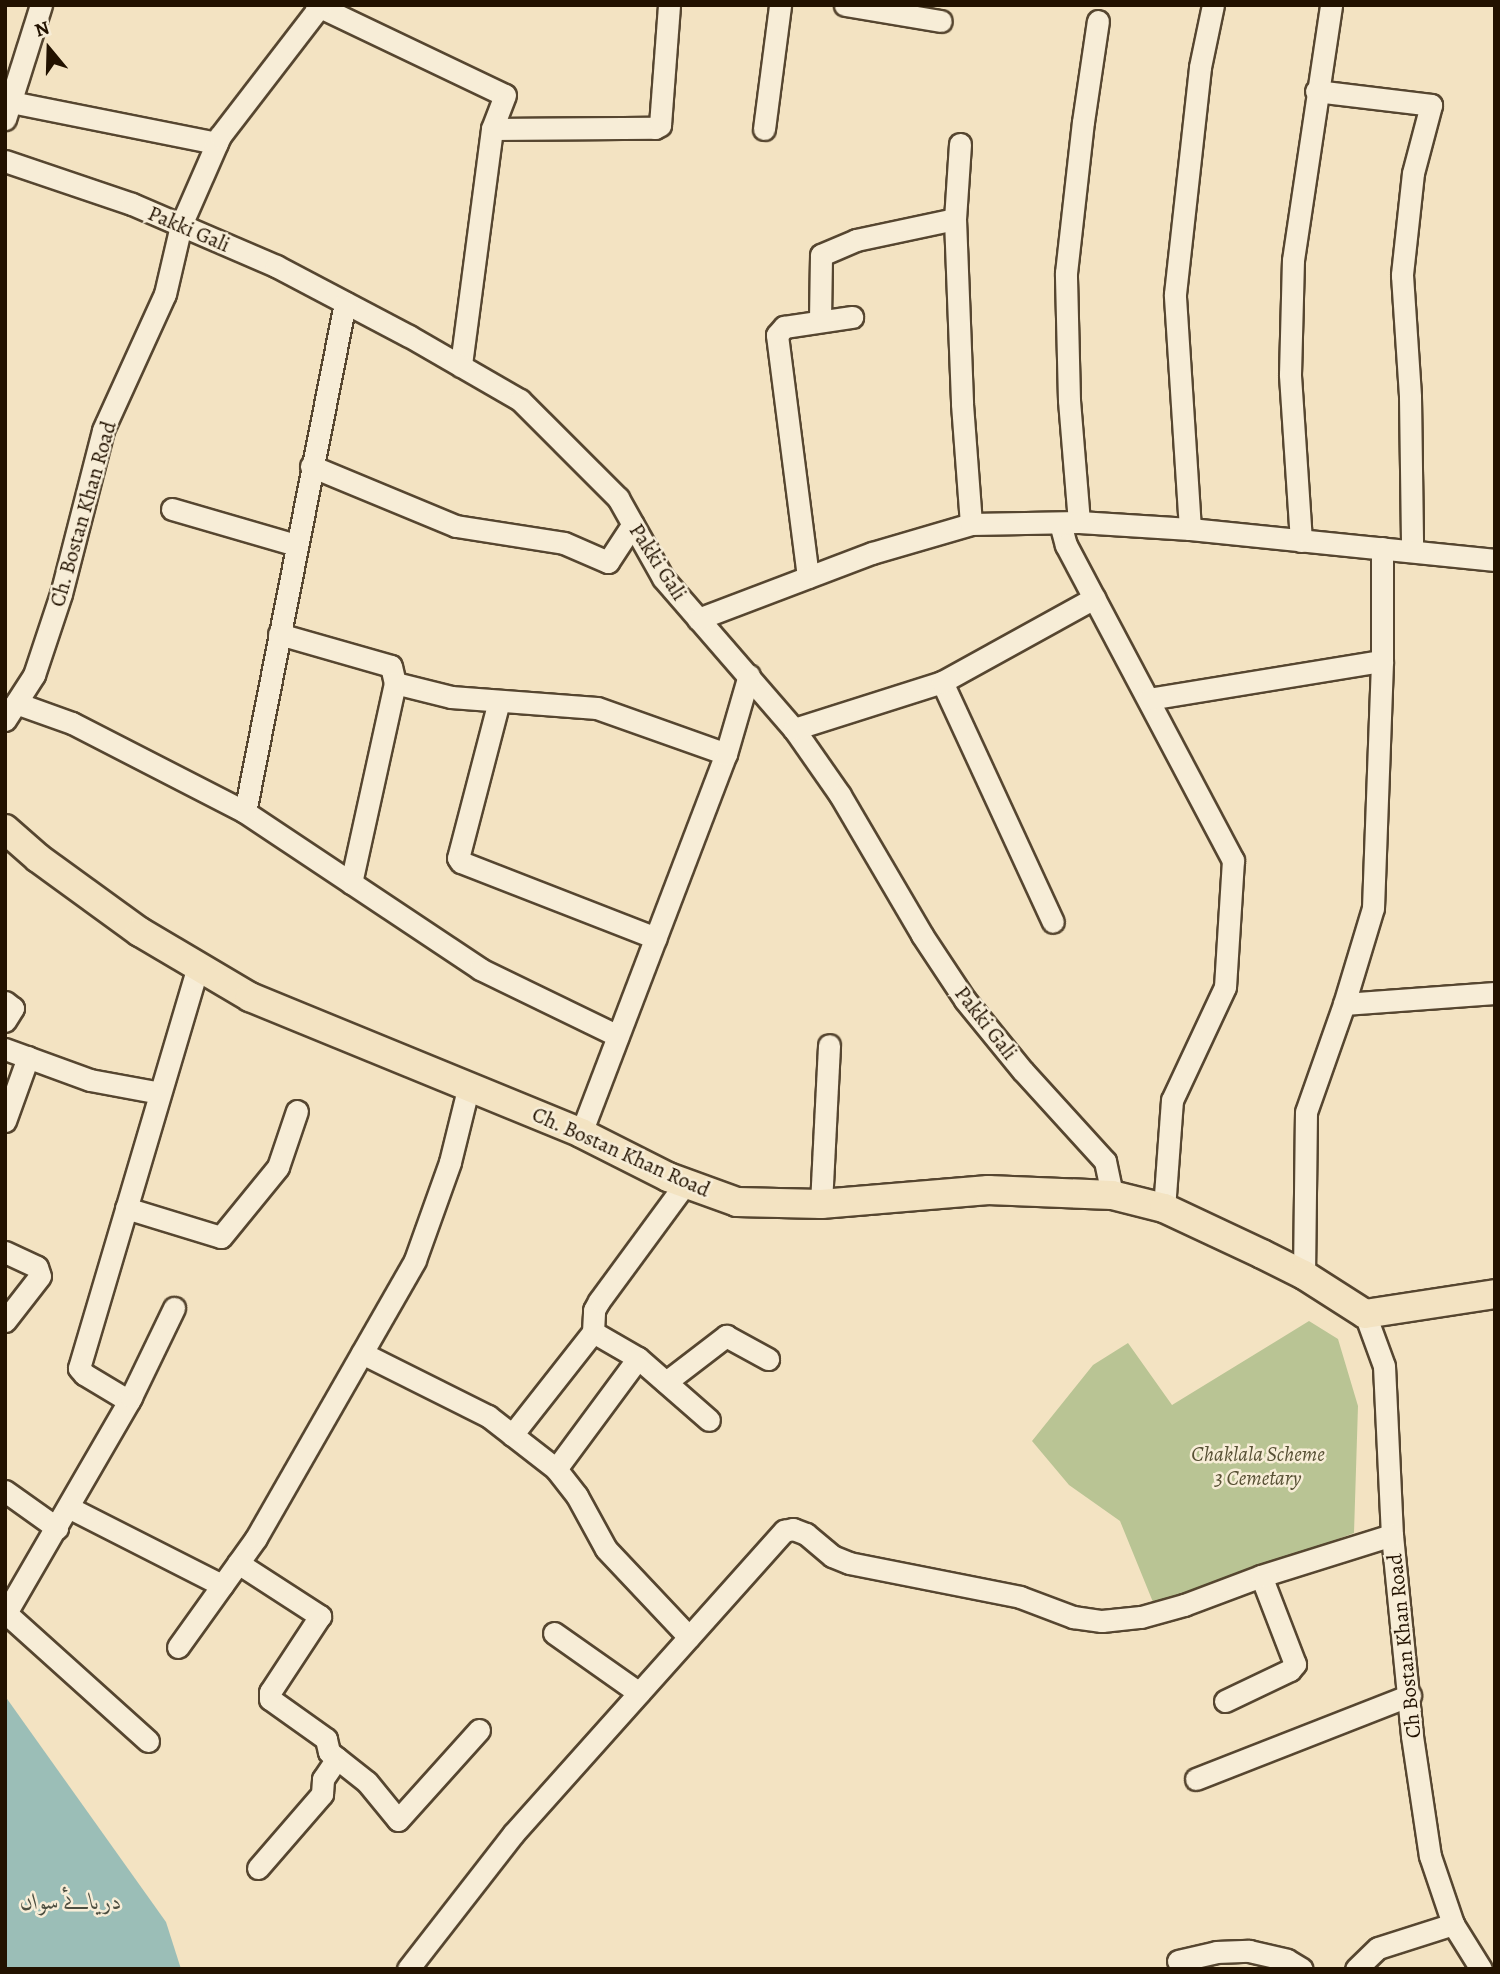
<!DOCTYPE html>
<meta charset="utf-8">
<style>
body{margin:0}
#map{position:relative;width:1500px;height:1974px;overflow:hidden;background:#f3e3c2;font-family:Alegreya,Amiri,serif}
div>[style]{position:absolute}
.green>*{inset:0;background:#b9c494}
.water>*{inset:0;background:#9bbeb7}
.roads{filter:drop-shadow(2px 0 #564630) drop-shadow(-2px 0 #564630) drop-shadow(0 2px #564630) drop-shadow(0 -2px #564630)}
.minor>*{height:21px;margin:-10.5px;padding:0 10.5px;transform-origin:10.5px;border-radius:10.5px;background:#f7edd7}
.major>*{height:28px;margin:-14px;padding:0 14px;transform-origin:14px;border-radius:14px;background:#f3e3c2}
span{translate:-50% -50%;white-space:nowrap;text-align:center;line-height:1.15;-webkit-text-stroke:5px #f7edd7;paint-order:stroke}
.street-label{font-size:21px;color:#221200}
.park-label{font-size:21px;color:#575034;font-style:italic}
.water-label{font-size:23px;color:#4c4e40;font-style:italic}
.frame{position:absolute;inset:0;border:7px solid #221200;pointer-events:none}
.north{position:absolute;left:14px;top:14px;width:70px;height:70px;-webkit-text-stroke:5px #f7edd7;paint-order:stroke;rotate:341deg;font-size:19px;font-weight:700;line-height:28px;text-align:center;color:#221200}
.north::after{content:'';display:block;margin:auto;width:24px;height:32px;background:#221200;clip-path:polygon(50% 0,100% 100%,50% 72%,0 100%)}
</style>
<div id="map">
<div class="green">
<div style="clip-path:polygon(1309px 1321px,1338px 1339px,1358px 1406px,1354px 1533px,1155px 1607px,1120px 1521px,1069px 1485px,1032px 1441px,1093px 1365px,1128px 1343px,1172px 1405px)"></div>
</div>
<div class="water">
<div style="clip-path:polygon(5px 1696px,166px 1922px,181px 1969px,5px 1969px)"></div>
</div>
<div class="roads">
<div class="minor">
<div style="left:316px;top:5px;width:209px;rotate:25.5deg"></div>
<div style="left:505px;top:95px;width:36px;rotate:111deg"></div>
<div style="left:492px;top:129px;width:239px;rotate:97.5deg"></div>
<div style="left:845px;top:5px;width:97px;rotate:9.5deg"></div>
<div style="left:1316px;top:91px;width:116px;rotate:6.9deg"></div>
<div style="left:1431px;top:105px;width:70px;rotate:104.8deg"></div>
<div style="left:1413px;top:173px;width:103px;rotate:96.2deg"></div>
<div style="left:1402px;top:275px;width:122px;rotate:86.2deg"></div>
<div style="left:1410px;top:397px;width:152px;rotate:89.2deg"></div>
<div style="left:11px;top:102px;width:210px;rotate:11.3deg"></div>
<div style="left:5px;top:119px;width:120px;rotate:-72.5deg"></div>
<div style="left:492px;top:129px;width:163px;rotate:-0.4deg"></div>
<div style="left:655px;top:128px;width:6px;rotate:-31deg"></div>
<div style="left:660px;top:125px;width:120px;rotate:-85.7deg"></div>
<div style="left:764px;top:129px;width:125px;rotate:-82.6deg"></div>
<div style="left:960px;top:144px;width:75px;rotate:93.8deg"></div>
<div style="left:955px;top:219px;width:185px;rotate:87.8deg"></div>
<div style="left:962px;top:404px;width:120px;rotate:85.7deg"></div>
<div style="left:5px;top:161px;width:134px;rotate:18.7deg"></div>
<div style="left:132px;top:204px;width:157px;rotate:23.3deg"></div>
<div style="left:276px;top:266px;width:150px;rotate:27.8deg"></div>
<div style="left:409px;top:336px;width:128px;rotate:30deg"></div>
<div style="left:520px;top:400px;width:139px;rotate:45deg"></div>
<div style="left:618px;top:498px;width:92px;rotate:60.6deg"></div>
<div style="left:663px;top:578px;width:200px;rotate:49.1deg"></div>
<div style="left:794px;top:729px;width:80px;rotate:55.1deg"></div>
<div style="left:840px;top:795px;width:162px;rotate:59.6deg"></div>
<div style="left:922px;top:935px;width:78px;rotate:56.5deg"></div>
<div style="left:965px;top:1000px;width:92px;rotate:50.8deg"></div>
<div style="left:1023px;top:1071px;width:122px;rotate:47.7deg"></div>
<div style="left:1105px;top:1161px;width:35px;rotate:78deg"></div>
<div style="left:820px;top:320px;width:65px;rotate:-89.1deg"></div>
<div style="left:821px;top:255px;width:38px;rotate:-23deg"></div>
<div style="left:856px;top:240px;width:101px;rotate:-12deg"></div>
<div style="left:311px;top:466px;width:157px;rotate:22.5deg"></div>
<div style="left:456px;top:526px;width:109px;rotate:8.9deg"></div>
<div style="left:564px;top:543px;width:48px;rotate:23.4deg"></div>
<div style="left:608px;top:562px;width:45px;rotate:-56.7deg"></div>
<div style="left:172px;top:509px;width:129px;rotate:16.2deg"></div>
<div style="left:1079px;top:522px;width:122px;rotate:-94.7deg"></div>
<div style="left:1069px;top:400px;width:127px;rotate:-91.4deg"></div>
<div style="left:1066px;top:273px;width:152px;rotate:-83.6deg"></div>
<div style="left:1083px;top:122px;width:102px;rotate:-81.6deg"></div>
<div style="left:1060px;top:523px;width:23px;rotate:75deg"></div>
<div style="left:1066px;top:545px;width:357px;rotate:62.1deg"></div>
<div style="left:1233px;top:860px;width:127px;rotate:93.6deg"></div>
<div style="left:1225px;top:987px;width:125px;rotate:115.1deg"></div>
<div style="left:1172px;top:1100px;width:108px;rotate:94.2deg"></div>
<div style="left:1190px;top:529px;width:235px;rotate:-93.7deg"></div>
<div style="left:1175px;top:294px;width:228px;rotate:-83.7deg"></div>
<div style="left:1200px;top:67px;width:63px;rotate:-78.2deg"></div>
<div style="left:1301px;top:541px;width:167px;rotate:-93.8deg"></div>
<div style="left:1290px;top:374px;width:114px;rotate:-88.5deg"></div>
<div style="left:1293px;top:260px;width:258px;rotate:-81.5deg"></div>
<div style="left:808px;top:577px;width:244px;rotate:-97.3deg"></div>
<div style="left:777px;top:335px;width:11px;rotate:-49deg"></div>
<div style="left:784px;top:327px;width:69px;rotate:-8.4deg"></div>
<div style="left:698px;top:619px;width:186px;rotate:-20.8deg"></div>
<div style="left:872px;top:553px;width:103px;rotate:-16.3deg"></div>
<div style="left:971px;top:524px;width:108px;rotate:-1.1deg"></div>
<div style="left:1079px;top:522px;width:111px;rotate:3.6deg"></div>
<div style="left:1190px;top:529px;width:307px;rotate:5.8deg"></div>
<div style="left:279px;top:634px;width:116px;rotate:15.9deg"></div>
<div style="left:391px;top:666px;width:17px;rotate:77deg"></div>
<div style="left:395px;top:683px;width:205px;rotate:102.4deg"></div>
<div style="left:942px;top:682px;width:264px;rotate:65.2deg"></div>
<div style="left:395px;top:683px;width:58px;rotate:14deg"></div>
<div style="left:451px;top:697px;width:146px;rotate:4.3deg"></div>
<div style="left:597px;top:708px;width:137px;rotate:19.6deg"></div>
<div style="left:1149px;top:699px;width:236px;rotate:-9.3deg"></div>
<div style="left:499px;top:701px;width:162px;rotate:104.6deg"></div>
<div style="left:458px;top:858px;width:5px;rotate:53deg"></div>
<div style="left:461px;top:862px;width:209px;rotate:21.3deg"></div>
<div style="left:16px;top:703px;width:59px;rotate:19.7deg"></div>
<div style="left:72px;top:723px;width:195px;rotate:27.2deg"></div>
<div style="left:245px;top:812px;width:283px;rotate:33.7deg"></div>
<div style="left:480px;top:969px;width:153px;rotate:25.9deg"></div>
<div style="left:5px;top:720px;width:54px;rotate:-57.2deg"></div>
<div style="left:34px;top:675px;width:85px;rotate:-71.6deg"></div>
<div style="left:61px;top:594px;width:169px;rotate:-75.6deg"></div>
<div style="left:103px;top:430px;width:149px;rotate:-65.5deg"></div>
<div style="left:165px;top:294px;width:71px;rotate:-76.9deg"></div>
<div style="left:181px;top:225px;width:97px;rotate:-66.3deg"></div>
<div style="left:220px;top:136px;width:165px;rotate:-52.4deg"></div>
<div style="left:794px;top:729px;width:155px;rotate:-17.6deg"></div>
<div style="left:942px;top:682px;width:174px;rotate:-28.9deg"></div>
<div style="left:245px;top:812px;width:519px;rotate:-78.89deg"></div>
<div style="left:5px;top:1002px;width:10px;rotate:37deg"></div>
<div style="left:13px;top:1008px;width:15px;rotate:122deg"></div>
<div style="left:1344px;top:1004px;width:151px;rotate:-4.2deg"></div>
<div style="left:5px;top:1049px;width:90px;rotate:20deg"></div>
<div style="left:90px;top:1080px;width:71px;rotate:10.5deg"></div>
<div style="left:5px;top:1121px;width:68px;rotate:-70.2deg"></div>
<div style="left:581px;top:1133px;width:406px;rotate:-69.1deg"></div>
<div style="left:726px;top:754px;width:82px;rotate:-73.8deg"></div>
<div style="left:821px;top:1204px;width:159px;rotate:-87.1deg"></div>
<div style="left:126px;top:1208px;width:99px;rotate:17deg"></div>
<div style="left:221px;top:1237px;width:90px;rotate:-50.8deg"></div>
<div style="left:278px;top:1167px;width:59px;rotate:-71.3deg"></div>
<div style="left:5px;top:1252px;width:35px;rotate:25deg"></div>
<div style="left:37px;top:1267px;width:9px;rotate:72deg"></div>
<div style="left:40px;top:1276px;width:57px;rotate:127.9deg"></div>
<div style="left:1304px;top:1275px;width:163px;rotate:-89.3deg"></div>
<div style="left:1306px;top:1112px;width:114px;rotate:-70.6deg"></div>
<div style="left:1344px;top:1004px;width:100px;rotate:-73.2deg"></div>
<div style="left:1373px;top:908px;width:247px;rotate:-87.9deg"></div>
<div style="left:1382px;top:661px;width:113px;rotate:-90deg"></div>
<div style="left:1365px;top:1314px;width:55px;rotate:69.9deg"></div>
<div style="left:1384px;top:1366px;width:169px;rotate:87.3deg"></div>
<div style="left:1392px;top:1535px;width:202px;rotate:84.3deg"></div>
<div style="left:1412px;top:1736px;width:121px;rotate:81.5deg"></div>
<div style="left:1430px;top:1856px;width:72px;rotate:71.3deg"></div>
<div style="left:1453px;top:1924px;width:53px;rotate:58.1deg"></div>
<div style="left:593px;top:1332px;width:52px;rotate:30deg"></div>
<div style="left:638px;top:1358px;width:94px;rotate:41.1deg"></div>
<div style="left:362px;top:1353px;width:141px;rotate:26.6deg"></div>
<div style="left:488px;top:1416px;width:86px;rotate:37.9deg"></div>
<div style="left:556px;top:1469px;width:34px;rotate:52deg"></div>
<div style="left:577px;top:1496px;width:60px;rotate:61.3deg"></div>
<div style="left:606px;top:1549px;width:121px;rotate:46.7deg"></div>
<div style="left:666px;top:1382px;width:76px;rotate:-37.5deg"></div>
<div style="left:726px;top:1336px;width:48px;rotate:28.7deg"></div>
<div style="left:129px;top:1401px;width:52px;rotate:-149deg"></div>
<div style="left:84px;top:1374px;width:8px;rotate:-130deg"></div>
<div style="left:79px;top:1368px;width:419px;rotate:-73.5deg"></div>
<div style="left:512px;top:1435px;width:131px;rotate:-51.8deg"></div>
<div style="left:593px;top:1332px;width:22px;rotate:-87deg"></div>
<div style="left:594px;top:1310px;width:10px;rotate:-61deg"></div>
<div style="left:599px;top:1301px;width:145px;rotate:-53.7deg"></div>
<div style="left:556px;top:1469px;width:138px;rotate:-53.5deg"></div>
<div style="left:5px;top:1491px;width:64px;rotate:35.4deg"></div>
<div style="left:68px;top:1507px;width:173px;rotate:26.9deg"></div>
<div style="left:238px;top:1563px;width:98px;rotate:32.9deg"></div>
<div style="left:320px;top:1616px;width:91px;rotate:123.3deg"></div>
<div style="left:270px;top:1692px;width:7px;rotate:90deg"></div>
<div style="left:270px;top:1699px;width:69px;rotate:35.5deg"></div>
<div style="left:326px;top:1739px;width:13px;rotate:77deg"></div>
<div style="left:329px;top:1752px;width:48px;rotate:38.3deg"></div>
<div style="left:367px;top:1782px;width:49px;rotate:50.8deg"></div>
<div style="left:398px;top:1820px;width:121px;rotate:-48deg"></div>
<div style="left:554px;top:1633px;width:104px;rotate:35.2deg"></div>
<div style="left:178px;top:1647px;width:134px;rotate:-54.4deg"></div>
<div style="left:256px;top:1538px;width:320px;rotate:-60.2deg"></div>
<div style="left:415px;top:1260px;width:104px;rotate:-70.3deg"></div>
<div style="left:450px;top:1162px;width:79px;rotate:-76.1deg"></div>
<div style="left:1225px;top:1701px;width:72px;rotate:-25.5deg"></div>
<div style="left:1290px;top:1670px;width:8px;rotate:-50deg"></div>
<div style="left:1295px;top:1664px;width:94px;rotate:-111.1deg"></div>
<div style="left:148px;top:1741px;width:191px;rotate:-138deg"></div>
<div style="left:6px;top:1613px;width:250px;rotate:-59.9deg"></div>
<div style="left:131px;top:1397px;width:99px;rotate:-64.2deg"></div>
<div style="left:1196px;top:1779px;width:230px;rotate:-21.4deg"></div>
<div style="left:258px;top:1868px;width:98px;rotate:-49.1deg"></div>
<div style="left:322px;top:1794px;width:15px;rotate:-86deg"></div>
<div style="left:323px;top:1779px;width:25px;rotate:-56deg"></div>
<div style="left:1178px;top:1961px;width:39px;rotate:-13deg"></div>
<div style="left:1216px;top:1952px;width:33px;rotate:-2deg"></div>
<div style="left:1249px;top:1951px;width:39px;rotate:13deg"></div>
<div style="left:1287px;top:1960px;width:17px;rotate:31deg"></div>
<div style="left:408px;top:1969px;width:171px;rotate:-52.1deg"></div>
<div style="left:513px;top:1834px;width:407px;rotate:-48.2deg"></div>
<div style="left:784px;top:1531px;width:9px;rotate:-13deg"></div>
<div style="left:793px;top:1529px;width:14px;rotate:21deg"></div>
<div style="left:806px;top:1534px;width:34px;rotate:40deg"></div>
<div style="left:832px;top:1556px;width:18px;rotate:22deg"></div>
<div style="left:849px;top:1563px;width:174px;rotate:11.2deg"></div>
<div style="left:1020px;top:1597px;width:57px;rotate:20.7deg"></div>
<div style="left:1073px;top:1617px;width:29px;rotate:8deg"></div>
<div style="left:1102px;top:1621px;width:39px;rotate:-6deg"></div>
<div style="left:1141px;top:1617px;width:45px;rotate:-15.6deg"></div>
<div style="left:1184px;top:1605px;width:82px;rotate:-20.6deg"></div>
<div style="left:1261px;top:1576px;width:137px;rotate:-17.4deg"></div>
<div style="left:1356px;top:1969px;width:30px;rotate:-44deg"></div>
<div style="left:1378px;top:1948px;width:79px;rotate:-17.7deg"></div>
</div>
<div class="major">
<div style="left:5px;top:829px;width:44px;rotate:41.3deg"></div>
<div style="left:38px;top:858px;width:126px;rotate:36deg"></div>
<div style="left:140px;top:932px;width:128px;rotate:30.6deg"></div>
<div style="left:250px;top:997px;width:358px;rotate:22.3deg"></div>
<div style="left:581px;top:1133px;width:97px;rotate:26.8deg"></div>
<div style="left:668px;top:1177px;width:73px;rotate:19.9deg"></div>
<div style="left:737px;top:1202px;width:84px;rotate:1.4deg"></div>
<div style="left:821px;top:1204px;width:168px;rotate:-4.8deg"></div>
<div style="left:988px;top:1190px;width:124px;rotate:2.3deg"></div>
<div style="left:1112px;top:1195px;width:54px;rotate:14deg"></div>
<div style="left:1164px;top:1208px;width:108px;rotate:25.1deg"></div>
<div style="left:1262px;top:1254px;width:47px;rotate:26.6deg"></div>
<div style="left:1304px;top:1275px;width:72px;rotate:32.6deg"></div>
<div style="left:1365px;top:1314px;width:132px;rotate:-8.7deg"></div>
</div>
</div>
<div class="street-label">
<span style="left:189px;top:229px;rotate:23deg">Pakki Gali</span>
<span style="left:83px;top:514px;rotate:-74deg">Ch. Bostan Khan Road</span>
<span style="left:658px;top:562px;rotate:57deg">Pakki Gali</span>
<span style="left:986px;top:1023px;rotate:52deg">Pakki Gali</span>
<span style="left:621px;top:1152px;rotate:24deg">Ch. Bostan Khan Road</span>
<span style="left:1404px;top:1646px;rotate:-96deg">Ch Bostan Khan Road</span>
</div>
<div class="park-label">
<span style="left:1258px;top:1466px">Chaklala Scheme<br>3 Cemetary</span>
</div>
<div class="water-label">
<span style="left:71px;top:1902px">دریائے سواں</span>
</div>
<div class="frame"></div>
<div class="north">N</div>
</div>
